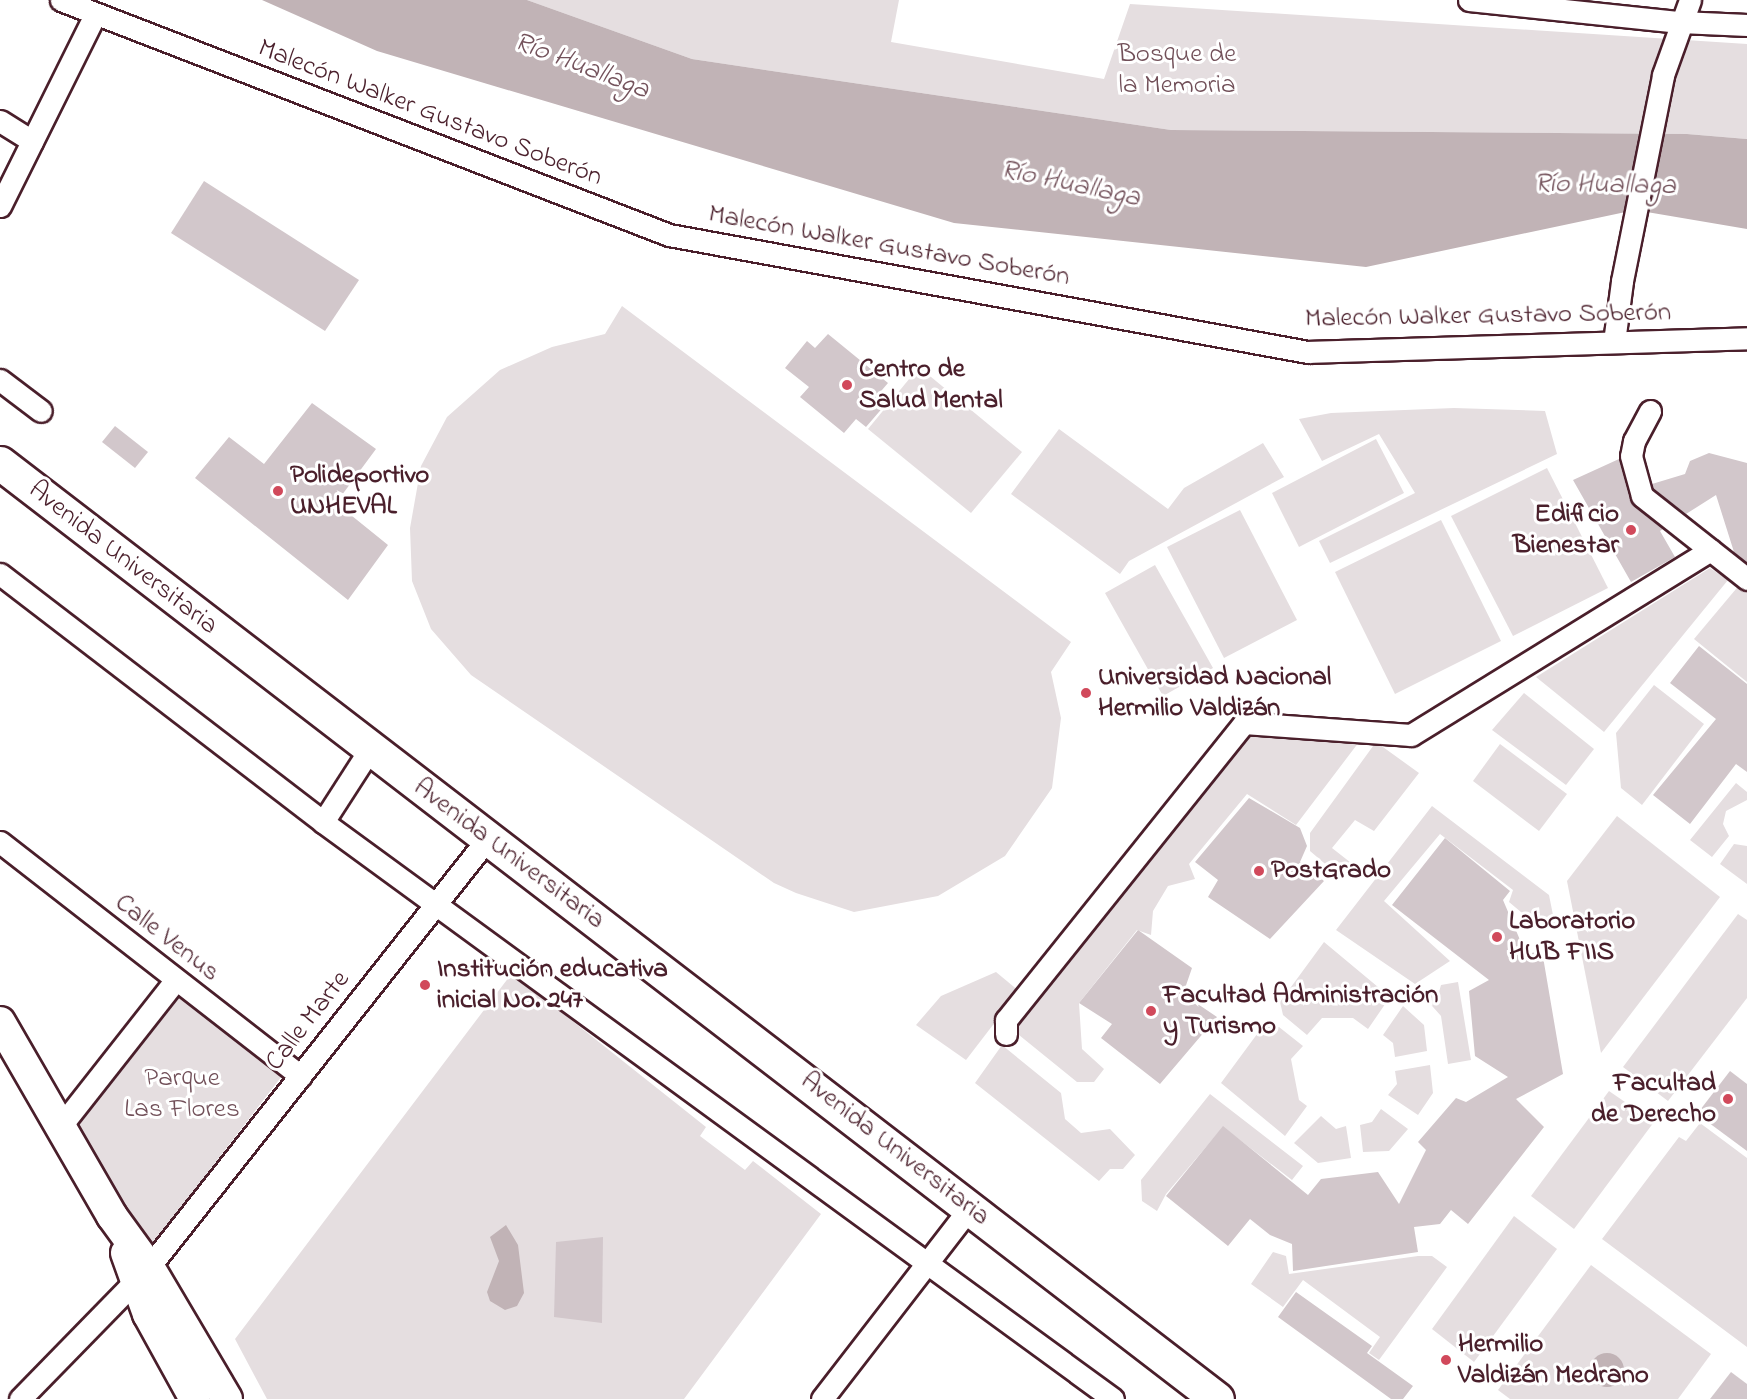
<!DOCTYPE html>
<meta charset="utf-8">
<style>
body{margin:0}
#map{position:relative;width:1747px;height:1399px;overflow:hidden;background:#fff;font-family:"Indie Flower",sans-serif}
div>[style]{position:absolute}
.green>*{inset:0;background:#e5dee0}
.water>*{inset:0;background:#c1b3b6}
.round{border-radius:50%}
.building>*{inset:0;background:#d2c7cb}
.roads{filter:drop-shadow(2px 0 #4a1f2b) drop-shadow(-2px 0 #4a1f2b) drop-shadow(0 2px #4a1f2b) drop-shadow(0 -2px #4a1f2b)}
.street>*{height:21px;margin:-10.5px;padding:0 10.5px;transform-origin:10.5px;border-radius:10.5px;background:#fff}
.secondary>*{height:30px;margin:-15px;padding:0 15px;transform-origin:15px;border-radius:15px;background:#fff}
.highway>*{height:33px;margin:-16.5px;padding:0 16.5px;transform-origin:16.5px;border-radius:16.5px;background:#fff}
.dots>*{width:16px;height:16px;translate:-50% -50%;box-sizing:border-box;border:3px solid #fff;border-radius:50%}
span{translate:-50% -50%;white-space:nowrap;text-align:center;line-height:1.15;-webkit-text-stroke:6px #fff;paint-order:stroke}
.park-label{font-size:27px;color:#714f58}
.street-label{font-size:27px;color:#4a1f2b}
.poi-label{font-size:27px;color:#4a1f2b;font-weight:700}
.left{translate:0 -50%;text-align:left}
.right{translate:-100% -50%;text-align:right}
.water-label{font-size:28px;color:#74535c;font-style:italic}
</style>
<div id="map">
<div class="green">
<div style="clip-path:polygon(527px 0,899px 0,891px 42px,1104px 79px,1130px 4px,1747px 44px,1747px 139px,1687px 134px,1171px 130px,692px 59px)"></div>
<div style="clip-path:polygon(622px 306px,1071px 642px,1051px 672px,1061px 718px,1052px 788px,1005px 856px,938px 896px,854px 912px,796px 893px,774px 883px,471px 675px,431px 629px,412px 581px,410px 528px,421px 466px,447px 417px,500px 370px,552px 347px,605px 334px)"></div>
<div style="clip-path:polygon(919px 367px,1022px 452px,971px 513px,868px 429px)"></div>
<div style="clip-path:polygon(1454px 408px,1545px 411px,1557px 454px,1330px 563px,1319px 541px,1415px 493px,1379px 434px,1322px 461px,1299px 419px,1331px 413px)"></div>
<div style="clip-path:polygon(1059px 429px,1168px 509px,1184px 488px,1263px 443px,1284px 477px,1129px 561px,1120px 574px,1011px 494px)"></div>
<div style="clip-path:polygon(1376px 439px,1404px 493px,1299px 547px,1272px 493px)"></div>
<div style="clip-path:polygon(1547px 468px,1608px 588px,1513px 636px,1451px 516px)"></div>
<div style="clip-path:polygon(1240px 510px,1297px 620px,1224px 658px,1167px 547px)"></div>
<div style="clip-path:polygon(1441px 520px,1501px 641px,1395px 694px,1335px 572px)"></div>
<div style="clip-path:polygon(1155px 565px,1213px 668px,1163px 696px,1105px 593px)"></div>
<div style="clip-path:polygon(1710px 568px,1728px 580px,1604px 732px,1536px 677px)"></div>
<div style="clip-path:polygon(1741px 583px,1747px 588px,1747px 682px,1694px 639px)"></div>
<div style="clip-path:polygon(1654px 685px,1704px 724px,1642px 805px,1621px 788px,1616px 733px)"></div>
<div style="clip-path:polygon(1524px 693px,1594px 749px,1566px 785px,1492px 730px)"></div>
<div style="clip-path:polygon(1247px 730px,1362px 738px,1296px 825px,1247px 794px,1189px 864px,1195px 879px,1168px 886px,1153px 911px,1151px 935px,1137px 930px,1079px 1003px,1082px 1049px,1104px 1069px,1094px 1082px,1077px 1082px,1019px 1035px,1017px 1021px)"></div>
<div style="clip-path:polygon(1376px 742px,1419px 773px,1374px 831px,1355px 820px,1332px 848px,1355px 866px,1344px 880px,1310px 851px,1310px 833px)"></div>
<div style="clip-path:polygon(1500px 744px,1567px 794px,1539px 831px,1473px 781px)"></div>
<div style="clip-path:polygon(1736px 783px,1747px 792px,1747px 800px,1726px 811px,1723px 824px,1729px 836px,1712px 857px,1690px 840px)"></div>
<div style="clip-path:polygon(1432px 806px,1549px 895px,1555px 925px,1539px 927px,1509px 902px,1513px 890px,1440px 834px,1384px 901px,1450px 961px,1415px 984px,1336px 930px)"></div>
<div style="clip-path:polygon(1617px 816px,1720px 897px,1601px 1053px,1567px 881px)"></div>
<div style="clip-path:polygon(1734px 844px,1747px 846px,1747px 884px,1720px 864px)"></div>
<div style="clip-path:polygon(1738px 914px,1747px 920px,1747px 998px,1668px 1101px,1623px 1067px)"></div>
<div style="clip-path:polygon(1324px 942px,1390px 997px,1368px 1029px,1353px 1018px,1322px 1018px,1307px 1035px,1283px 1015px,1280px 1002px)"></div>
<div style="clip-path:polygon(996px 972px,1019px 991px,966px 1060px,916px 1025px,941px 996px)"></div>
<div style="clip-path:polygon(512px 973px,706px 1127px,700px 1136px,745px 1170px,753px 1161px,821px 1214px,684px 1399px,267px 1399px,235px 1339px)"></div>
<div style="clip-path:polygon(1458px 982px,1471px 1060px,1448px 1064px,1441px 1016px,1425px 998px,1439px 992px,1441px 985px)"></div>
<div style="clip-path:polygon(172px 992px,285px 1072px,141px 1259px,72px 1124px)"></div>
<div style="clip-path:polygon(1403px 1006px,1424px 1025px,1427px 1051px,1395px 1057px,1393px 1043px,1383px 1035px)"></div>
<div style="clip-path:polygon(1263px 1026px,1279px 1027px,1303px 1046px,1291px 1059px,1299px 1100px,1307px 1106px,1285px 1136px,1221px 1083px)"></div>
<div style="clip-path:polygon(1002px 1045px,1061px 1093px,1065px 1119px,1081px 1133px,1110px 1129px,1135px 1155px,1123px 1169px,1110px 1169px,1099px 1181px,975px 1083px)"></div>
<div style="clip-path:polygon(1430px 1065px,1433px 1093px,1418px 1115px,1388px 1095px,1397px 1084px,1395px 1071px)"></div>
<div style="clip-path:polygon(1609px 1091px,1654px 1122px,1574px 1229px,1531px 1196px)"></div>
<div style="clip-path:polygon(1210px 1094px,1303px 1166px,1292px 1180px,1223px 1127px,1166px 1194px,1157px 1211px,1142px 1201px,1141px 1180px)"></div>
<div style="clip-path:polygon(1381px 1109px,1408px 1129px,1389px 1151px,1363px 1152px,1360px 1125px,1372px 1122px)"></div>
<div style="clip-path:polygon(1321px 1116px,1336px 1129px,1346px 1126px,1351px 1158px,1318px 1163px,1294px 1143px)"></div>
<div style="clip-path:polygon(1700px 1123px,1747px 1158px,1747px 1347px,1602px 1239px,1679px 1137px,1686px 1141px)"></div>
<div style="clip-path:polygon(1514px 1216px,1557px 1249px,1474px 1362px,1432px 1329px)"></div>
<div style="clip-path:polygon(1273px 1252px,1286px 1256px,1289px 1274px,1418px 1256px,1432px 1256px,1447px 1267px,1379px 1360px,1369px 1353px,1380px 1337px,1303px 1280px,1283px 1307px,1251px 1284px)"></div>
<div style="clip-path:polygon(1591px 1265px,1711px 1354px,1678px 1399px,1510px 1399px,1498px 1390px)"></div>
</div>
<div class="water">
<div style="clip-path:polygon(262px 0,527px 0,692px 59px,1171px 130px,1687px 134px,1747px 139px,1747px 229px,1635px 210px,1366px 267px,954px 223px,377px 51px)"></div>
<div style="clip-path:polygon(506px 1225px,518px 1245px,524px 1293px,517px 1306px,505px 1310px,490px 1301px,487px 1292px,499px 1261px,490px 1237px)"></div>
<div class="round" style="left:1590px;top:1353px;width:34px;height:34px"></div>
</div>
<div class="building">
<div style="clip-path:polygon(204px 181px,359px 280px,325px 331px,171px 233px)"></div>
<div style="clip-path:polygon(828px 334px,888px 383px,876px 397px,885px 405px,866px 427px,856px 419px,844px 433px,800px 397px,809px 387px,785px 368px,807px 341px,815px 348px)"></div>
<div style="clip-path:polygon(312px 403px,376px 449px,336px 503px,388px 545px,348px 600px,195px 478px,229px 437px,264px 464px)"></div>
<div style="clip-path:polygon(115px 426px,148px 452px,135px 468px,102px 442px)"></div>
<div style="clip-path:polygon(1709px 453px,1747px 463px,1747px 563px,1734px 552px,1716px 495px,1686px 514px,1653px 489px,1652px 484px,1685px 474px,1690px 461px)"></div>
<div style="clip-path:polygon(1619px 459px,1630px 500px,1663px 529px,1660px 531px,1675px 557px,1631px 582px,1573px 480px)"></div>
<div style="clip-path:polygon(1699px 646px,1747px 684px,1747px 772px,1736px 764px,1690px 824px,1653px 795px,1716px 719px,1670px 683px)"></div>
<div style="clip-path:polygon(1249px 798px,1300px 828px,1307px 846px,1300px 862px,1324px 881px,1270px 939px,1208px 897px,1218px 880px,1195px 862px)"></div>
<div style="clip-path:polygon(1445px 838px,1510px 891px,1503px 900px,1526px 954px,1542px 951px,1563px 1074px,1516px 1099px,1544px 1127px,1468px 1224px,1451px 1210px,1440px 1224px,1414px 1227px,1418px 1252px,1293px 1271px,1292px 1244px,1270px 1235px,1250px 1219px,1228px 1246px,1166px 1196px,1223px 1126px,1308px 1195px,1321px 1179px,1378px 1172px,1399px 1204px,1426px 1150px,1418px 1142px,1456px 1098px,1466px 1102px,1508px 1077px,1475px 1056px,1469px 991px,1489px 980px,1392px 905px)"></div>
<div style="clip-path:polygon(1138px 930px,1192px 968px,1183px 994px,1217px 1017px,1160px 1084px,1101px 1038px,1112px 1024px,1079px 1003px)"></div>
<div style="clip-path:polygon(1730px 1071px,1747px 1084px,1747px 1151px,1697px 1114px)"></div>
<div style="clip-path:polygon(603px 1237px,602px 1323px,554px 1317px,556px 1242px)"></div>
<div style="clip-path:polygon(1296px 1292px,1372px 1346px,1367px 1353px,1413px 1386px,1403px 1399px,1391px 1399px,1278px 1317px)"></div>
<div style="clip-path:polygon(1731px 1372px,1747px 1384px,1747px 1399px,1710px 1399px)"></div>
</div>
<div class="roads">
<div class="street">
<div style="left:61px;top:0;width:652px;rotate:21.13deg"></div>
<div style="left:669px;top:235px;width:650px;rotate:10.38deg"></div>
<div style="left:1308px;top:352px;width:439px;rotate:-1.8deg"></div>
<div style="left:1469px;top:0;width:212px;rotate:6deg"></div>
<div style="left:1680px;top:22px;width:67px;rotate:2.6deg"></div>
<div style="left:0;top:121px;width:38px;rotate:32deg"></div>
<div style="left:0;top:206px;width:213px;rotate:-63.6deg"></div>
<div style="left:1614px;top:342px;width:62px;rotate:-82.5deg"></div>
<div style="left:1622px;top:281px;width:210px;rotate:-78.7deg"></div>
<div style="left:1663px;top:75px;width:80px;rotate:-70.2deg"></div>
<div style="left:0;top:380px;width:51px;rotate:37.1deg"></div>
<div style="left:1650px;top:411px;width:34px;rotate:118deg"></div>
<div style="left:1634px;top:441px;width:15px;rotate:101deg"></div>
<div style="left:1631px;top:456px;width:41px;rotate:74.6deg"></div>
<div style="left:1642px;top:496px;width:134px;rotate:38.3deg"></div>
<div style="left:0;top:574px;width:407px;rotate:37.5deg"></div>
<div style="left:323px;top:822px;width:978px;rotate:36.14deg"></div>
<div style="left:323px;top:822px;width:87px;rotate:-57.2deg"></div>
<div style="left:0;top:842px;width:381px;rotate:37.9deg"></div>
<div style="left:1006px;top:1034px;width:14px;rotate:-90deg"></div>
<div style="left:1006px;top:1020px;width:381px;rotate:-51.3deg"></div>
<div style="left:1244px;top:723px;width:167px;rotate:4.1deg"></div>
<div style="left:1411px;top:735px;width:352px;rotate:-31.7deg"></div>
<div style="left:60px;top:1127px;width:186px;rotate:-51.8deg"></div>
<div style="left:20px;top:1399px;width:185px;rotate:-45.7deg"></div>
<div style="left:149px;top:1267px;width:547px;rotate:-51.68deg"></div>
<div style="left:822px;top:1399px;width:244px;rotate:-52.3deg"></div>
</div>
<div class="secondary">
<div style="left:0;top:1022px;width:224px;rotate:60deg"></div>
<div style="left:112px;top:1216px;width:63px;rotate:54deg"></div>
<div style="left:149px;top:1267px;width:153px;rotate:59.4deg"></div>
<div style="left:126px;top:1253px;width:65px;rotate:70.2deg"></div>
<div style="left:148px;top:1314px;width:97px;rotate:61.1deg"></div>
</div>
<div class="highway">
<div style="left:0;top:463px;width:1535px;rotate:37.56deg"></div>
</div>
</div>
<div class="dots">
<div style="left:847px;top:385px;background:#d1495b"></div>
<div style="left:278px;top:491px;background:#d1495b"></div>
<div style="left:1631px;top:530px;background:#d1495b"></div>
<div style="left:1086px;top:693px;background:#d1495b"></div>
<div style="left:1259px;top:871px;background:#d1495b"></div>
<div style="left:1497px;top:937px;background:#d1495b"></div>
<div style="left:425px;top:985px;background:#d1495b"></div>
<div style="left:1151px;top:1011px;background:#d1495b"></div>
<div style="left:1728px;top:1099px;background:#d1495b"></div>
<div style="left:1446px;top:1360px;background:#d1495b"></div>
</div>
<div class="park-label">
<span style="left:1177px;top:70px">Bosque de<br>la Memoria</span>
<span style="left:182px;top:1094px">Parque<br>Las Flores</span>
</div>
<div class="street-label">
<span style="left:430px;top:113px;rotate:21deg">Malecón Walker Gustavo Soberón</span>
<span style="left:889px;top:246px;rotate:10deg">Malecón Walker Gustavo Soberón</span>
<span style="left:1488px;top:316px;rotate:-1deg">Malecón Walker Gustavo Soberón</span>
<span style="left:123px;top:558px;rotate:38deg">Avenida Universitaria</span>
<span style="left:509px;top:854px;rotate:37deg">Avenida Universitaria</span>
<span style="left:167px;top:938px;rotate:38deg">Calle Venus</span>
<span style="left:308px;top:1021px;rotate:-52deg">Calle Marte</span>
<span style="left:895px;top:1149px;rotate:38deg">Avenida Universitaria</span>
</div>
<div class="poi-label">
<span class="left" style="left:859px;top:385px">Centro de<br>Salud Mental</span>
<span class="left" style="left:290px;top:491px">Polideportivo<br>UNHEVAL</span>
<span class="right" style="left:1619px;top:530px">Edificio<br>Bienestar</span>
<span class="left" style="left:1098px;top:693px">Universidad Nacional<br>Hermilio Valdizán</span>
<span class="left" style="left:1271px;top:871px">PostGrado</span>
<span class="left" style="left:1509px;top:937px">Laboratorio<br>HUB FIIS</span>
<span class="left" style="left:437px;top:985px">Institución educativa<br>inicial No. 247</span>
<span class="left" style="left:1163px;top:1011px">Facultad Administración<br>y Turismo</span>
<span class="right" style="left:1716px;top:1099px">Facultad<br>de Derecho</span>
<span class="left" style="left:1458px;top:1360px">Hermilio<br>Valdizán Medrano</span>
</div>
<div class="water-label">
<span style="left:581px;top:67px;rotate:21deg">Río Huallaga</span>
<span style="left:1070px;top:185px;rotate:12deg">Río Huallaga</span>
<span style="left:1605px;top:186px;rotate:1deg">Río Huallaga</span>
</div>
</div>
